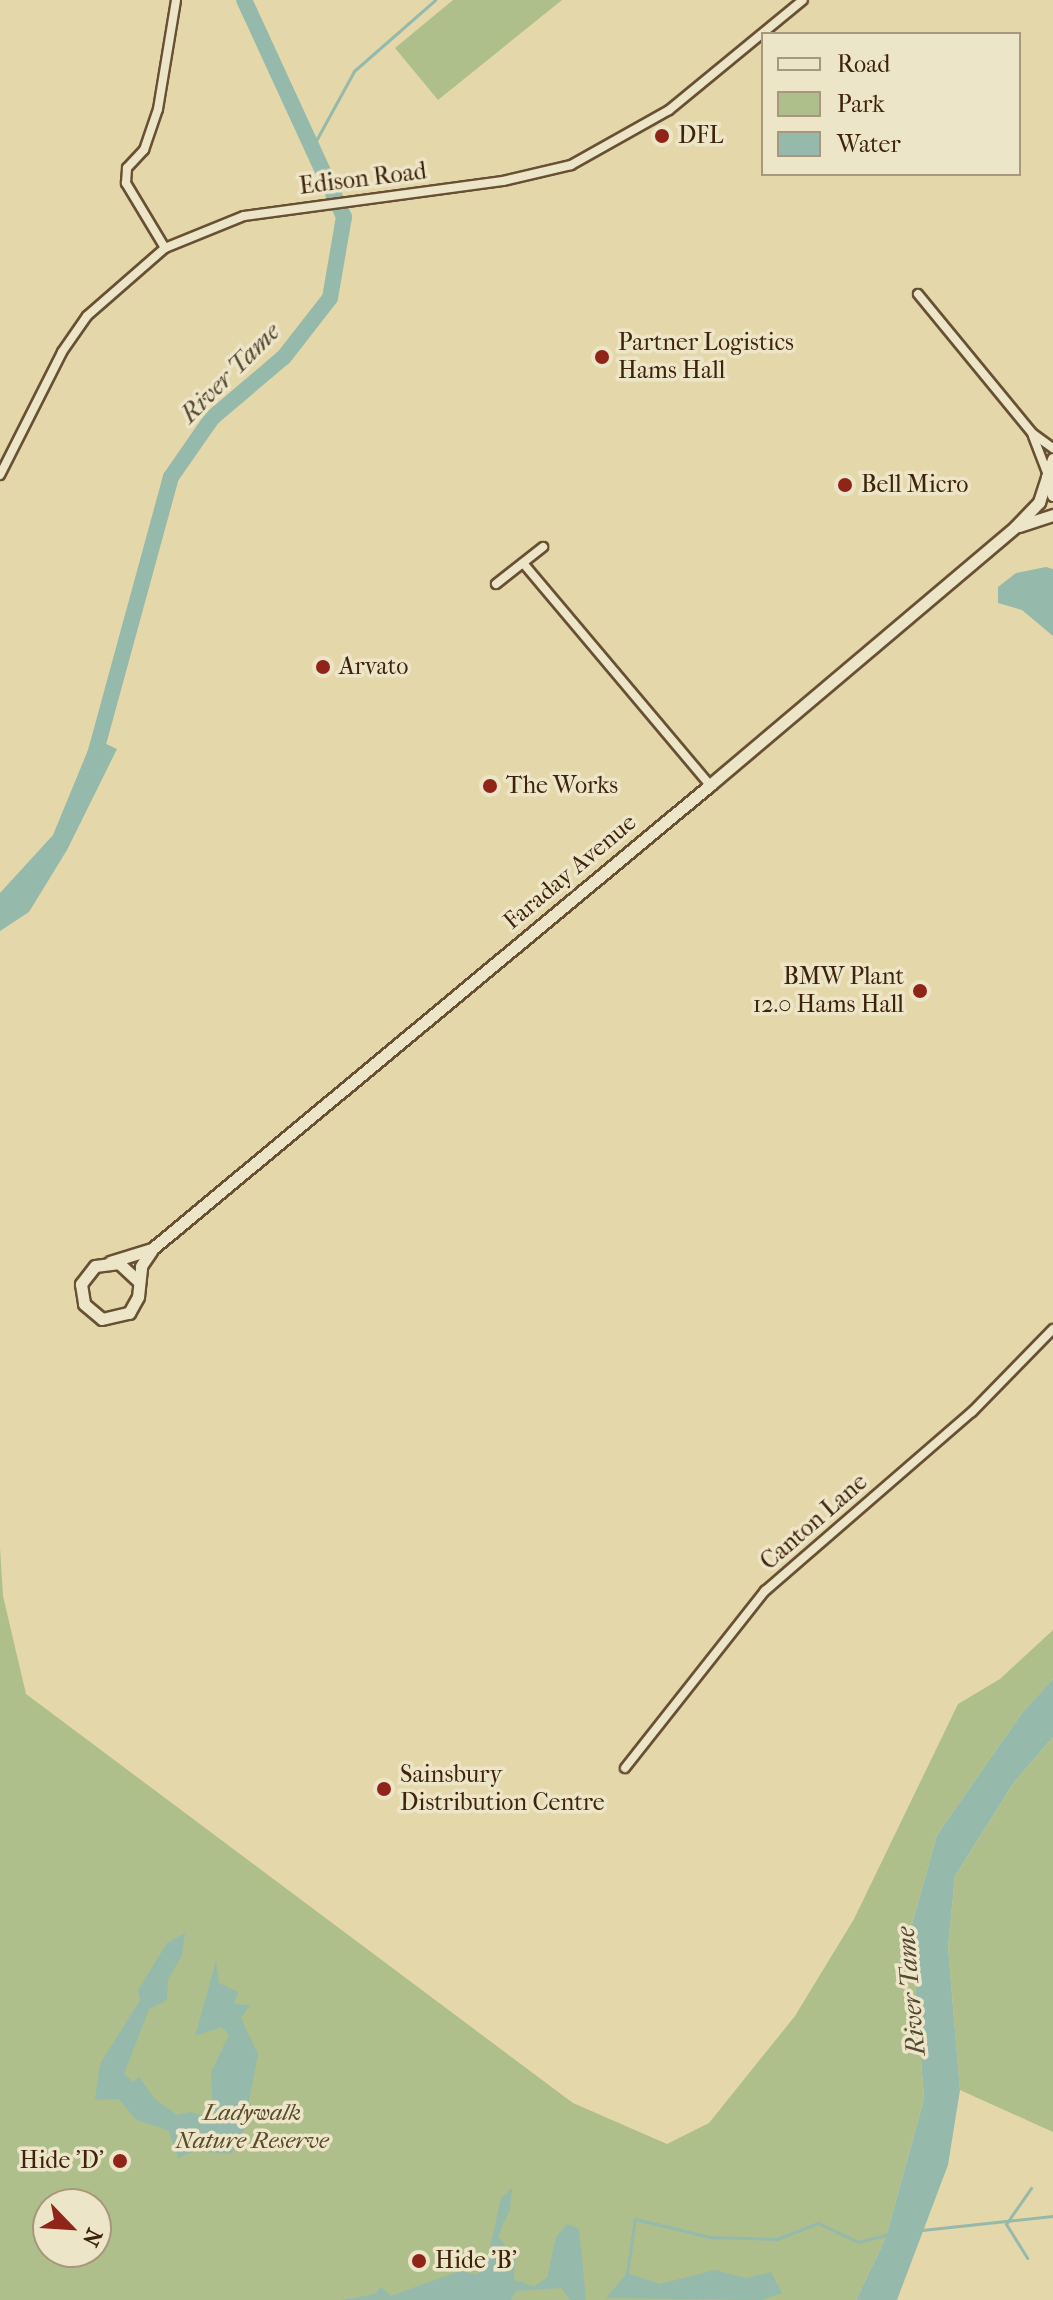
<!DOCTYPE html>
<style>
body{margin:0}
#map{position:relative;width:1053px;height:2300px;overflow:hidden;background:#e4d7aa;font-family:"IM FELL French Canon",serif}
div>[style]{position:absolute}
.green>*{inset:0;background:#afbf8c}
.water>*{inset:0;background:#95b9ab}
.stream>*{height:3px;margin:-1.5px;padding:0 1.5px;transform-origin:1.5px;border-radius:1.5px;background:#95b9ab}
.river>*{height:16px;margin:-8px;padding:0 8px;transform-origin:8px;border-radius:8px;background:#95b9ab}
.roads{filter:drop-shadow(2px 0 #685033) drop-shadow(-2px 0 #685033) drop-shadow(0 2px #685033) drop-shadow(0 -2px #685033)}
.minor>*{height:8px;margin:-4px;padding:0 4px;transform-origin:4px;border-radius:4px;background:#ede5c8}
.tertiary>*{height:11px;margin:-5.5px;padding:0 5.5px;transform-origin:5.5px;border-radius:5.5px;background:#ede5c8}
.dots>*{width:22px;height:22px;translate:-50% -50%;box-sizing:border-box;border:4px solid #ede5c8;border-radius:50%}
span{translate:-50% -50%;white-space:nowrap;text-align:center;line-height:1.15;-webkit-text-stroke:7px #ede5c8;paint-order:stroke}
.poi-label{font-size:24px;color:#3e230b}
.left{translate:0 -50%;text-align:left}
.right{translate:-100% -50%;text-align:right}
.street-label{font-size:24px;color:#3e230b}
.park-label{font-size:24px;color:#5a4a2b;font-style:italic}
.water-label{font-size:26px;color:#544833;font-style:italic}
.legend{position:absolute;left:761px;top:32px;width:260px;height:144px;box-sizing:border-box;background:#ede5c8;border:2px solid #a7977c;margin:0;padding:10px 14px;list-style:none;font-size:24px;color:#3e230b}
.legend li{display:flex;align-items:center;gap:16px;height:40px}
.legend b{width:40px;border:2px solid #a7977c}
.north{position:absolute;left:32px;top:2188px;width:80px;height:80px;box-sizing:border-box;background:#ede5c8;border:2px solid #a7977c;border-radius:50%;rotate:115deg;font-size:22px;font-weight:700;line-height:32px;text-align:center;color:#3e230b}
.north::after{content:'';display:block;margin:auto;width:28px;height:36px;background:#8f2418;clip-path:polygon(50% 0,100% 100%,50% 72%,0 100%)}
</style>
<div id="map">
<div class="green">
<div style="clip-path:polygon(453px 0,562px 0,438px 100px,395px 48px)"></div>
<div style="clip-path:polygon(evenodd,0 1548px,3px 1596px,26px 1694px,573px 2103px,667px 2144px,709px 2123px,795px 2016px,854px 1919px,958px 1704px,1000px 1679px,1053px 1630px,1053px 1679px,1022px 1713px,937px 1835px,911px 1928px,924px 2099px,886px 2237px,856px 2300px,0 2300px,0 1548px,48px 2204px,96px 2204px,96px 2252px,48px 2252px,48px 2204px)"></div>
<div style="clip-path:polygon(1053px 1737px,1053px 2132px,960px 2090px,948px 1947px,955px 1876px,1014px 1782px)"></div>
</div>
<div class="water">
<div style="clip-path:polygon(1046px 567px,1053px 569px,1053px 636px,1022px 610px,998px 603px,998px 587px,1016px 573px)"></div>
<div style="clip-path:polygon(93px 738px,117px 749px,67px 850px,29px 912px,0 931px,0 893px,53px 835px)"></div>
<div style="clip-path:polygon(1053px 1679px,1053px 1737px,1014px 1782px,955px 1876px,948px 1947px,960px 2090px,948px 2165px,897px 2300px,856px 2300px,886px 2237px,924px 2099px,911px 1928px,937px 1835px,1022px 1713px)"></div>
<div style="clip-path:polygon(185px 1933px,182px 1955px,168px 1980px,167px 2000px,149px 2009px,124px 2074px,133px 2082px,139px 2077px,155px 2099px,177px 2115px,191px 2112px,213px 2118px,211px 2072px,229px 2035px,222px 2027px,195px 2036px,216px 1961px,219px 1983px,238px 1992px,234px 2004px,250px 2005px,241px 2018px,258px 2054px,242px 2139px,231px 2154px,195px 2151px,178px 2158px,169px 2131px,135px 2119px,119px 2099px,95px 2100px,100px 2064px,140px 2000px,138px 1990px,167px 1943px)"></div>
<div style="clip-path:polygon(512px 2188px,510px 2209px,498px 2236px,515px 2259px,514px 2280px,534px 2286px,547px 2278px,556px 2237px,567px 2224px,579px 2229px,586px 2300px,570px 2300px,561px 2288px,516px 2291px,511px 2300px,342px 2300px,375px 2294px,381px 2287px,391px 2296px,459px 2271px,477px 2274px,486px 2266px,501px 2198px)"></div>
<div style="clip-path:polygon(715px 2270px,746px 2278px,771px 2272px,782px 2293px,761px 2300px,606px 2298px,627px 2273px,660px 2284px)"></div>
</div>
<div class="stream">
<div style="left:313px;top:146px;width:85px;rotate:-61.3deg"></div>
<div style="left:354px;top:71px;width:108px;rotate:-41.2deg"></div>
<div style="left:1006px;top:2224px;width:44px;rotate:-55.2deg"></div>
<div style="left:1006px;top:2224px;width:40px;rotate:58deg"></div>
<div style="left:922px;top:2230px;width:132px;rotate:-6.1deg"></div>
<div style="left:627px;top:2273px;width:55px;rotate:-81.6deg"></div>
<div style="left:635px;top:2219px;width:77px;rotate:13.5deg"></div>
<div style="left:710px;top:2237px;width:67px;rotate:1.7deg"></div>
<div style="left:777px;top:2239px;width:44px;rotate:-21.3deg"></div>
<div style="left:818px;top:2223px;width:44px;rotate:25.4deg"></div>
<div style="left:858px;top:2242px;width:34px;rotate:-14deg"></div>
</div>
<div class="river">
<div style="left:93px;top:762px;width:295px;rotate:-74.7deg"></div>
<div style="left:171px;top:477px;width:72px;rotate:-55.2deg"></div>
<div style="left:212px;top:418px;width:94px;rotate:-40.3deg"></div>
<div style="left:284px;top:357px;width:75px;rotate:-52.1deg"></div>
<div style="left:330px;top:298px;width:82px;rotate:-80.2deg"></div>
<div style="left:344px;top:217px;width:239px;rotate:-114.7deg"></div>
</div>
<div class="roads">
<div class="minor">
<div style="left:165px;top:248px;width:76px;rotate:-121deg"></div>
<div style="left:126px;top:183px;width:15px;rotate:-86deg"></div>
<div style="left:127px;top:168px;width:25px;rotate:-47deg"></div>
<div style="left:144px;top:150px;width:43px;rotate:-71.1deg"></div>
<div style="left:158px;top:109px;width:110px;rotate:-80.6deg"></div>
<div style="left:918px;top:294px;width:180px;rotate:50.6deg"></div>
<div style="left:1032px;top:433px;width:26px;rotate:36deg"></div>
<div style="left:1033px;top:436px;width:40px;rotate:69deg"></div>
<div style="left:0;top:475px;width:138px;rotate:-63.2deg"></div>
<div style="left:62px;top:352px;width:44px;rotate:-55.2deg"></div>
<div style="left:87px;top:316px;width:103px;rotate:-41.1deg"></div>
<div style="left:165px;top:248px;width:85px;rotate:-22.1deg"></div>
<div style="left:244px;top:216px;width:261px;rotate:-7.7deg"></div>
<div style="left:503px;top:181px;width:70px;rotate:-13.2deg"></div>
<div style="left:571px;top:165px;width:112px;rotate:-29.3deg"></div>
<div style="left:669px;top:110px;width:173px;rotate:-39.4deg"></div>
<div style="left:523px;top:563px;width:290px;rotate:49.9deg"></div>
<div style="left:496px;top:584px;width:60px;rotate:-38.2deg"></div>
<div style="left:625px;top:1768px;width:226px;rotate:-51.7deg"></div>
<div style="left:765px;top:1591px;width:274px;rotate:-40.9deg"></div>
<div style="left:972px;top:1412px;width:116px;rotate:-45.7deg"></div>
</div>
<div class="tertiary">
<div style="left:1053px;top:459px;width:19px;rotate:108deg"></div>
<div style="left:1047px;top:477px;width:19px;rotate:72deg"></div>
<div style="left:1019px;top:526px;width:36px;rotate:-18deg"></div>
<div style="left:110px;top:1262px;width:44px;rotate:-17.2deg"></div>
<div style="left:152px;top:1249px;width:726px;rotate:-39.74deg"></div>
<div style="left:710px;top:785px;width:399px;rotate:-40.2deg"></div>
<div style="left:1015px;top:527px;width:35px;rotate:-46deg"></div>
<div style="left:1039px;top:502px;width:26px;rotate:-72deg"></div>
<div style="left:137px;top:1280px;width:25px;rotate:-137deg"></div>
<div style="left:119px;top:1263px;width:24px;rotate:173deg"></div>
<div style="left:95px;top:1266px;width:23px;rotate:128deg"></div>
<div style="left:81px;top:1284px;width:20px;rotate:81deg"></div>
<div style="left:84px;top:1304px;width:23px;rotate:40deg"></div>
<div style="left:102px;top:1319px;width:28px;rotate:-13deg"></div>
<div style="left:129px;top:1313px;width:18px;rotate:-61deg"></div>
<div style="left:138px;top:1297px;width:31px;rotate:-84deg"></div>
<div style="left:141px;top:1266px;width:18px;rotate:-56deg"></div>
</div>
</div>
<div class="dots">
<div style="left:662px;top:136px;background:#8f2418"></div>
<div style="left:602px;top:357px;background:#8f2418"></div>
<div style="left:845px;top:485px;background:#8f2418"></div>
<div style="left:323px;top:667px;background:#8f2418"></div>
<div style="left:490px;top:786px;background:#8f2418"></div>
<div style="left:920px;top:991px;background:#8f2418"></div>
<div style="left:384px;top:1789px;background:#8f2418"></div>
<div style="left:120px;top:2161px;background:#8f2418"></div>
<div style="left:419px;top:2261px;background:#8f2418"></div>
</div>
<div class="poi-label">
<span class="left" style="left:678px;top:136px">DFL</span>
<span class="left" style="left:618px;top:357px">Partner Logistics<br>Hams Hall</span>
<span class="left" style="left:861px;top:485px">Bell Micro</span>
<span class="left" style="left:339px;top:667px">Arvato</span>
<span class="left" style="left:506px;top:786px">The Works</span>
<span class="right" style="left:904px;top:991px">BMW Plant<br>12.0 Hams Hall</span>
<span class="left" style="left:400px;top:1789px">Sainsbury<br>Distribution Centre</span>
<span class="right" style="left:104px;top:2161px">Hide 'D'</span>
<span class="left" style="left:435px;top:2261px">Hide 'B'</span>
</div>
<div class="street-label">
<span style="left:363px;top:179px;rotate:-7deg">Edison Road</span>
<span style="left:570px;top:872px;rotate:-40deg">Faraday Avenue</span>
<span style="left:814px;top:1522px;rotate:-41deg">Canton Lane</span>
</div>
<div class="park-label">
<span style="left:252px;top:2127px">Ladywalk<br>Nature Reserve</span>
</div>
<div class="water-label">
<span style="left:230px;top:373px;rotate:-45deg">River Tame</span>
<span style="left:911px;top:1991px;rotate:-95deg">River Tame</span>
</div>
<ul class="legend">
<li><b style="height:10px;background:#ede5c8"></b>Road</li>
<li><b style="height:22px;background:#afbf8c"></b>Park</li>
<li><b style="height:22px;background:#95b9ab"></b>Water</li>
</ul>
<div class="north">N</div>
</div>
